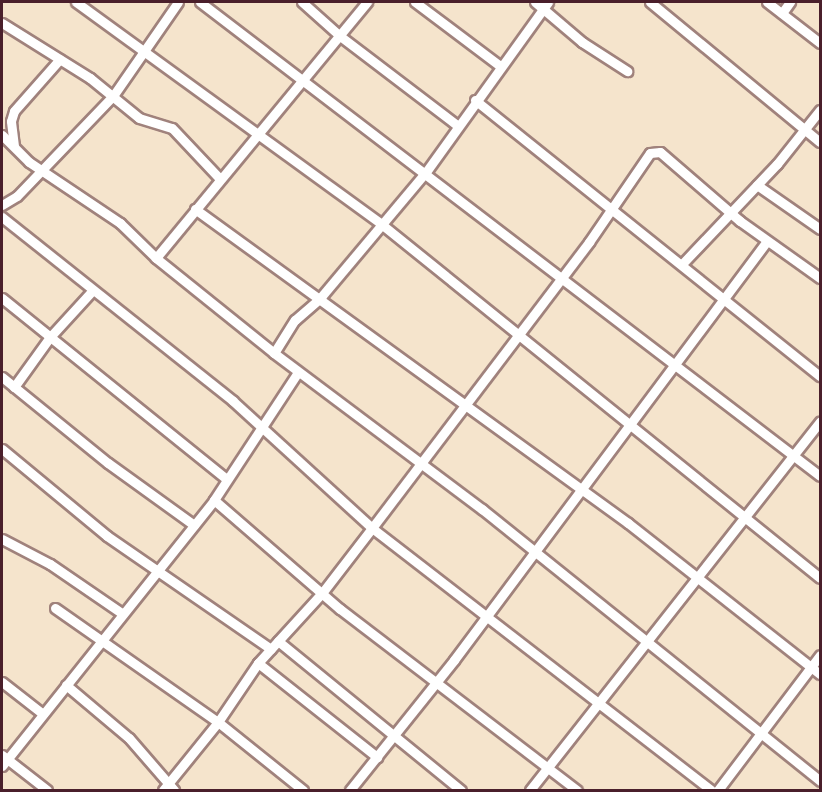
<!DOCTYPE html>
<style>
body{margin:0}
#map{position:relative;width:822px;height:792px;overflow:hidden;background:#f5e4cc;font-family:Kalam,sans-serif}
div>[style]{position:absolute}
.roads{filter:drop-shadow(2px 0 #a0827c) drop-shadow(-2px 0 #a0827c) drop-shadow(0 2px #a0827c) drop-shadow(0 -2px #a0827c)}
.street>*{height:9px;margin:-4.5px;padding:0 4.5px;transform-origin:4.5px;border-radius:4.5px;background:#fff}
span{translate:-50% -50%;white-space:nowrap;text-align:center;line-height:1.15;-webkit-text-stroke:6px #fff;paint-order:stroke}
.frame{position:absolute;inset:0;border:3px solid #4a1f2b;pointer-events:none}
</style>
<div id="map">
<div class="roads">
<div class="street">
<div style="left:76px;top:2px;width:376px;rotate:36deg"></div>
<div style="left:380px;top:223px;width:565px;rotate:38.9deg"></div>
<div style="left:200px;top:2px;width:780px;rotate:37.4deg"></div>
<div style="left:302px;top:2px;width:51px;rotate:41.8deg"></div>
<div style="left:340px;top:36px;width:147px;rotate:37.3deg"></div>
<div style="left:415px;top:2px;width:105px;rotate:36.9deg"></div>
<div style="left:535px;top:2px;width:62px;rotate:40.4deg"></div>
<div style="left:582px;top:42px;width:54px;rotate:32.8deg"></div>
<div style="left:650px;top:2px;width:220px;rotate:39.5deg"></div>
<div style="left:767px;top:2px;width:67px;rotate:37.7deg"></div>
<div style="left:782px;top:13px;width:14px;rotate:-54deg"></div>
<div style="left:2px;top:23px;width:104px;rotate:32deg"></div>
<div style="left:90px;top:78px;width:63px;rotate:39.2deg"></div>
<div style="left:139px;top:118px;width:34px;rotate:17deg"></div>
<div style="left:172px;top:128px;width:70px;rotate:46.7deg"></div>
<div style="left:475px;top:100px;width:442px;rotate:38.7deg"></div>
<div style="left:2px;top:135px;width:38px;rotate:45deg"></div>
<div style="left:29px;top:162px;width:110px;rotate:33.8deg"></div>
<div style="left:120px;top:223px;width:50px;rotate:44.2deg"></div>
<div style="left:156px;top:258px;width:151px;rotate:38.8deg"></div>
<div style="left:274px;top:353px;width:260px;rotate:36.9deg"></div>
<div style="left:482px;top:509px;width:434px;rotate:38.8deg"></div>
<div style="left:14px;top:146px;width:25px;rotate:-97deg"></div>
<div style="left:11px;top:121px;width:10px;rotate:-73deg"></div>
<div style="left:14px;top:111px;width:69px;rotate:-48.5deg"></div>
<div style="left:757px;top:185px;width:77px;rotate:34.9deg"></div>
<div style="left:2px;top:205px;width:17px;rotate:-31deg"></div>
<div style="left:17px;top:196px;width:139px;rotate:-46.2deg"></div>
<div style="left:113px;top:96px;width:114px;rotate:-55.3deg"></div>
<div style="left:195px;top:209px;width:535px;rotate:35.95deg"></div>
<div style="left:628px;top:523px;width:244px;rotate:38.2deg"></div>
<div style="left:2px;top:217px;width:295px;rotate:38.5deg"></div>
<div style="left:233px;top:401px;width:188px;rotate:42.4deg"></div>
<div style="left:372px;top:528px;width:428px;rotate:37.7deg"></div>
<div style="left:156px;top:258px;width:332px;rotate:-50.5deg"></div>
<div style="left:682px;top:264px;width:138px;rotate:-46.5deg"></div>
<div style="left:777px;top:164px;width:69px;rotate:-51.5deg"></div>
<div style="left:2px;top:298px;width:288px;rotate:38.9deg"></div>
<div style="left:274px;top:353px;width:39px;rotate:-58deg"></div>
<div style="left:295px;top:320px;width:35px;rotate:-41deg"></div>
<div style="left:321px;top:297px;width:163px;rotate:-50deg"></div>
<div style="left:426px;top:172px;width:209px;rotate:-54.3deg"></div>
<div style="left:2px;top:377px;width:136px;rotate:39.1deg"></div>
<div style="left:108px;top:463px;width:106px;rotate:35.8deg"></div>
<div style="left:14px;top:387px;width:62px;rotate:-54.2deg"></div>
<div style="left:50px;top:337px;width:62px;rotate:-47.6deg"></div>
<div style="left:2px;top:449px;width:136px;rotate:39.6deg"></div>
<div style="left:107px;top:536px;width:199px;rotate:34.6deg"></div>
<div style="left:214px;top:500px;width:167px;rotate:40.9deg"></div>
<div style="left:340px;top:609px;width:298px;rotate:37.4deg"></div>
<div style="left:2px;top:539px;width:54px;rotate:27.5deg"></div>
<div style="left:50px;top:564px;width:88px;rotate:34.4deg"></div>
<div style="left:55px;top:608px;width:199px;rotate:35deg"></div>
<div style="left:218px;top:722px;width:109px;rotate:38.7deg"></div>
<div style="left:278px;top:641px;width:236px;rotate:39.2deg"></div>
<div style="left:258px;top:663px;width:152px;rotate:38.3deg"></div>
<div style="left:2px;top:682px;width:52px;rotate:38deg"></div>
<div style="left:66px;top:685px;width:82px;rotate:40.1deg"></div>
<div style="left:129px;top:738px;width:69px;rotate:49.1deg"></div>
<div style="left:2px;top:755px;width:57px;rotate:37.9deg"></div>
<div style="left:2px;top:766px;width:340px;rotate:-51.4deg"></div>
<div style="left:214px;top:500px;width:153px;rotate:-56.7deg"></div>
<div style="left:163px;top:790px;width:87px;rotate:-51deg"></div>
<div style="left:218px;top:722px;width:71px;rotate:-55.9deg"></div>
<div style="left:258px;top:663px;width:95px;rotate:-47.6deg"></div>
<div style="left:322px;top:593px;width:82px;rotate:-52.4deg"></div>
<div style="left:372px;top:528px;width:359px;rotate:-52.8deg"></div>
<div style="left:589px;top:242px;width:108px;rotate:-55.6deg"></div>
<div style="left:650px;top:153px;width:10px;rotate:-6deg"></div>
<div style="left:660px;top:152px;width:106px;rotate:40.8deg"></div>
<div style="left:740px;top:221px;width:98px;rotate:35.5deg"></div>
<div style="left:350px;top:790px;width:166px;rotate:-51.3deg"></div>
<div style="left:454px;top:660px;width:523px;rotate:-53.24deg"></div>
<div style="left:530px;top:790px;width:469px;rotate:-51.8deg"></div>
<div style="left:718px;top:790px;width:169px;rotate:-52.9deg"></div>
</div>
</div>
<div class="frame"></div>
</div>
